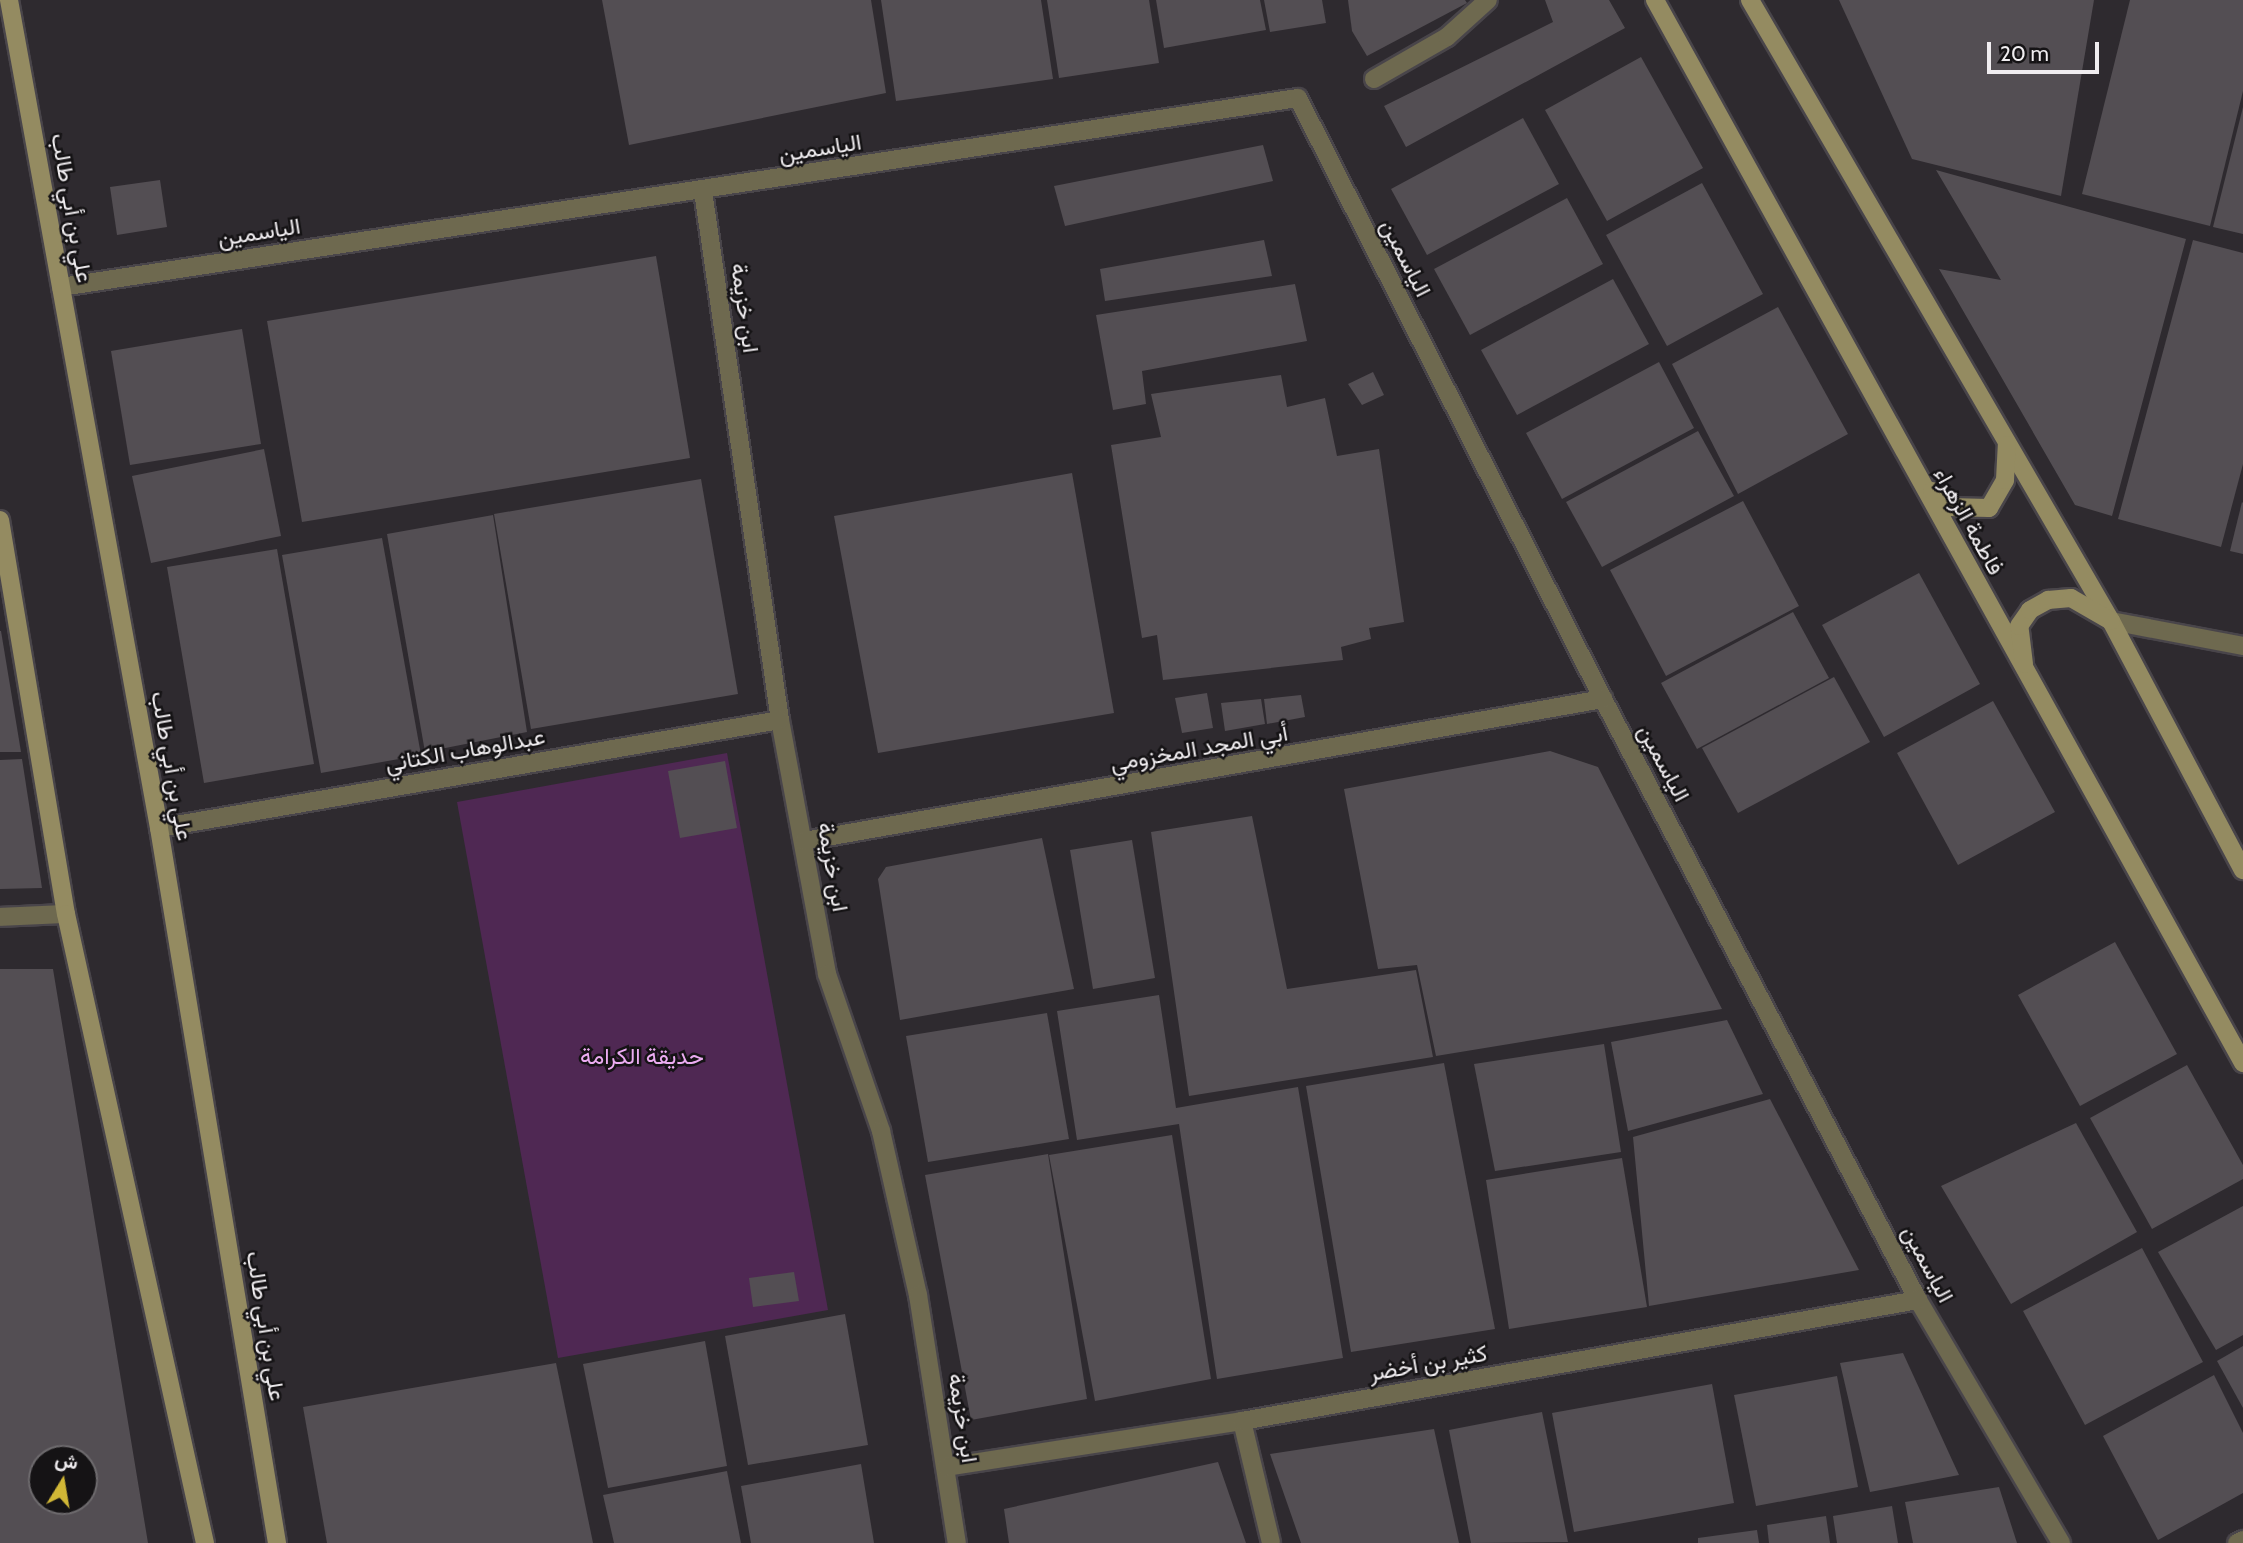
<!DOCTYPE html>
<meta charset="utf-8">
<style>
body{margin:0}
#map{position:relative;width:2243px;height:1543px;overflow:hidden;background:#2e2a2f;font-family:Cabin,Vazirmatn,sans-serif}
div>[style]{position:absolute}
.green>*{inset:0;background:#4f2853}
.building>*{inset:0;background:#534e53}
.roads{filter:drop-shadow(2px 0 #49454a) drop-shadow(-2px 0 #49454a) drop-shadow(0 2px #49454a) drop-shadow(0 -2px #49454a)}
.service>*{height:18px;margin:-9px;padding:0 9px;transform-origin:9px;border-radius:9px;background:#6e694f}
.minor>*{height:18px;margin:-9px;padding:0 9px;transform-origin:9px;border-radius:9px;background:#6e694f}
.secondary>*{height:18px;margin:-9px;padding:0 9px;transform-origin:9px;border-radius:9px;background:#948b61}
span{translate:-50% -50%;white-space:nowrap;text-align:center;line-height:1.15;-webkit-text-stroke:5px #151315;paint-order:stroke}
.street-label{font-size:23px;color:#f0edf0}
.park-label{font-size:23px;color:#ecacf2}
.north{position:absolute;left:28px;top:1445px;width:70px;height:70px;box-sizing:border-box;background:#151315;border:2px solid #6d6a6d;border-radius:50%;rotate:11deg;font-size:19px;font-weight:700;line-height:28px;text-align:center;color:#f0edf0}
.north::after{content:'';display:block;margin:auto;width:24px;height:32px;background:#d1b736;clip-path:polygon(50% 0,100% 100%,50% 72%,0 100%)}
.scale{position:absolute;left:1987px;top:42px;width:112px;height:32px;box-sizing:border-box;border:4px solid #f0edf0;border-top:0;padding-left:9px;font-size:21px;line-height:24px;white-space:nowrap;color:#f0edf0;-webkit-text-stroke:5px #151315;paint-order:stroke}
</style>
<div id="map">
<div class="green">
<div style="clip-path:polygon(727px 753px,828px 1310px,558px 1358px,457px 802px)"></div>
</div>
<div class="building">
<div style="clip-path:polygon(602px 0,871px 0,886px 93px,629px 145px)"></div>
<div style="clip-path:polygon(881px 0,1041px 0,1053px 79px,896px 101px)"></div>
<div style="clip-path:polygon(1047px 0,1149px 0,1159px 63px,1059px 78px)"></div>
<div style="clip-path:polygon(1156px 0,1260px 0,1266px 30px,1164px 48px)"></div>
<div style="clip-path:polygon(1264px 0,1322px 0,1326px 23px,1270px 32px)"></div>
<div style="clip-path:polygon(1348px 0,1465px 0,1467px 3px,1367px 56px,1352px 31px)"></div>
<div style="clip-path:polygon(1545px 0,1609px 0,1625px 28px,1406px 147px,1384px 106px,1553px 22px)"></div>
<div style="clip-path:polygon(1839px 0,2094px 0,2061px 196px,1912px 159px)"></div>
<div style="clip-path:polygon(2130px 0,2243px 0,2243px 91px,2210px 226px,2082px 194px)"></div>
<div style="clip-path:polygon(1641px 57px,1703px 168px,1607px 221px,1545px 110px)"></div>
<div style="clip-path:polygon(2243px 107px,2243px 234px,2213px 227px)"></div>
<div style="clip-path:polygon(1523px 118px,1559px 184px,1427px 255px,1391px 189px)"></div>
<div style="clip-path:polygon(1263px 145px,1273px 181px,1065px 226px,1054px 186px)"></div>
<div style="clip-path:polygon(1936px 170px,2186px 239px,2112px 516px,2075px 505px,1939px 269px,2001px 280px)"></div>
<div style="clip-path:polygon(160px 180px,167px 227px,117px 235px,110px 187px)"></div>
<div style="clip-path:polygon(1702px 183px,1763px 294px,1667px 346px,1606px 235px)"></div>
<div style="clip-path:polygon(1567px 198px,1603px 264px,1470px 335px,1434px 269px)"></div>
<div style="clip-path:polygon(1264px 240px,1272px 276px,1105px 301px,1100px 269px)"></div>
<div style="clip-path:polygon(2193px 240px,2243px 253px,2243px 464px,2221px 547px,2118px 519px)"></div>
<div style="clip-path:polygon(656px 256px,690px 458px,302px 522px,267px 321px)"></div>
<div style="clip-path:polygon(1613px 279px,1649px 344px,1517px 415px,1481px 350px)"></div>
<div style="clip-path:polygon(1295px 284px,1307px 341px,1142px 371px,1146px 404px,1113px 410px,1096px 315px)"></div>
<div style="clip-path:polygon(1778px 307px,1848px 434px,1738px 494px,1672px 364px)"></div>
<div style="clip-path:polygon(242px 329px,261px 444px,130px 465px,111px 351px)"></div>
<div style="clip-path:polygon(1659px 362px,1694px 428px,1562px 499px,1526px 433px)"></div>
<div style="clip-path:polygon(1373px 372px,1384px 395px,1362px 405px,1348px 384px)"></div>
<div style="clip-path:polygon(1281px 375px,1287px 407px,1325px 398px,1337px 456px,1379px 449px,1404px 622px,1369px 628px,1371px 639px,1341px 647px,1343px 660px,1163px 680px,1157px 635px,1142px 638px,1111px 445px,1161px 437px,1151px 394px)"></div>
<div style="clip-path:polygon(1698px 431px,1734px 496px,1602px 567px,1566px 502px)"></div>
<div style="clip-path:polygon(264px 449px,281px 536px,151px 563px,132px 476px)"></div>
<div style="clip-path:polygon(1072px 473px,1114px 713px,878px 753px,834px 516px)"></div>
<div style="clip-path:polygon(701px 479px,738px 694px,531px 729px,494px 514px)"></div>
<div style="clip-path:polygon(1743px 501px,1799px 606px,1666px 676px,1610px 570px)"></div>
<div style="clip-path:polygon(2242px 502px,2243px 503px,2243px 554px,2230px 551px)"></div>
<div style="clip-path:polygon(493px 515px,527px 732px,425px 752px,387px 534px)"></div>
<div style="clip-path:polygon(382px 538px,421px 755px,321px 773px,282px 555px)"></div>
<div style="clip-path:polygon(277px 549px,314px 764px,204px 783px,167px 567px)"></div>
<div style="clip-path:polygon(1919px 573px,1980px 684px,1884px 737px,1822px 625px)"></div>
<div style="clip-path:polygon(1793px 612px,1829px 678px,1697px 749px,1661px 683px)"></div>
<div style="clip-path:polygon(0 631px,1px 631px,21px 752px,0 752px)"></div>
<div style="clip-path:polygon(1834px 677px,1870px 742px,1738px 813px,1702px 748px)"></div>
<div style="clip-path:polygon(1207px 693px,1213px 728px,1182px 733px,1175px 698px)"></div>
<div style="clip-path:polygon(1301px 695px,1305px 717px,1267px 724px,1264px 699px)"></div>
<div style="clip-path:polygon(1261px 699px,1265px 724px,1225px 731px,1221px 703px)"></div>
<div style="clip-path:polygon(1993px 701px,2055px 812px,1958px 865px,1897px 753px)"></div>
<div style="clip-path:polygon(1550px 751px,1598px 767px,1722px 1009px,1436px 1056px,1417px 965px,1378px 969px,1344px 789px)"></div>
<div style="clip-path:polygon(22px 759px,42px 888px,0 889px,0 760px)"></div>
<div style="clip-path:polygon(725px 761px,737px 828px,680px 838px,668px 771px)"></div>
<div style="clip-path:polygon(1252px 816px,1287px 989px,1416px 970px,1433px 1057px,1189px 1096px,1151px 832px)"></div>
<div style="clip-path:polygon(1042px 838px,1074px 989px,900px 1020px,878px 879px,886px 867px)"></div>
<div style="clip-path:polygon(1132px 840px,1155px 978px,1093px 989px,1070px 850px)"></div>
<div style="clip-path:polygon(2115px 942px,2177px 1054px,2080px 1106px,2018px 995px)"></div>
<div style="clip-path:polygon(evenodd,0 969px,53px 969px,148px 1543px,0 1543px,0 969px,42px 1459px,84px 1459px,84px 1501px,42px 1501px,42px 1459px)"></div>
<div style="clip-path:polygon(1159px 995px,1176px 1108px,1298px 1087px,1343px 1358px,1217px 1379px,1179px 1124px,1077px 1140px,1057px 1011px)"></div>
<div style="clip-path:polygon(1047px 1013px,1069px 1139px,928px 1162px,906px 1036px)"></div>
<div style="clip-path:polygon(1727px 1020px,1763px 1094px,1628px 1131px,1611px 1042px)"></div>
<div style="clip-path:polygon(1604px 1044px,1621px 1152px,1495px 1171px,1474px 1064px)"></div>
<div style="clip-path:polygon(1444px 1063px,1495px 1329px,1351px 1352px,1306px 1086px)"></div>
<div style="clip-path:polygon(2187px 1065px,2243px 1165px,2243px 1179px,2152px 1229px,2090px 1118px)"></div>
<div style="clip-path:polygon(1770px 1099px,1859px 1270px,1649px 1306px,1633px 1137px)"></div>
<div style="clip-path:polygon(2076px 1123px,2137px 1232px,2011px 1304px,1941px 1186px)"></div>
<div style="clip-path:polygon(1172px 1135px,1211px 1379px,1095px 1401px,1049px 1155px)"></div>
<div style="clip-path:polygon(1048px 1154px,1087px 1399px,971px 1420px,925px 1175px)"></div>
<div style="clip-path:polygon(1622px 1158px,1647px 1307px,1509px 1329px,1486px 1180px)"></div>
<div style="clip-path:polygon(2243px 1206px,2243px 1335px,2216px 1350px,2158px 1252px)"></div>
<div style="clip-path:polygon(2142px 1248px,2203px 1362px,2085px 1425px,2023px 1311px)"></div>
<div style="clip-path:polygon(794px 1272px,799px 1301px,753px 1307px,749px 1278px)"></div>
<div style="clip-path:polygon(845px 1314px,868px 1445px,748px 1465px,725px 1336px)"></div>
<div style="clip-path:polygon(705px 1341px,727px 1466px,608px 1488px,583px 1364px)"></div>
<div style="clip-path:polygon(2243px 1346px,2243px 1408px,2217px 1361px)"></div>
<div style="clip-path:polygon(1903px 1353px,1959px 1475px,1870px 1492px,1840px 1363px)"></div>
<div style="clip-path:polygon(556px 1363px,593px 1543px,327px 1543px,303px 1407px)"></div>
<div style="clip-path:polygon(2214px 1375px,2243px 1433px,2243px 1493px,2158px 1540px,2103px 1436px)"></div>
<div style="clip-path:polygon(1837px 1376px,1858px 1487px,1756px 1506px,1734px 1395px)"></div>
<div style="clip-path:polygon(1712px 1384px,1734px 1503px,1574px 1532px,1552px 1413px)"></div>
<div style="clip-path:polygon(1542px 1412px,1568px 1542px,1471px 1543px,1449px 1430px)"></div>
<div style="clip-path:polygon(1434px 1429px,1459px 1543px,1301px 1543px,1270px 1454px)"></div>
<div style="clip-path:polygon(1218px 1462px,1246px 1543px,1009px 1543px,1004px 1509px)"></div>
<div style="clip-path:polygon(861px 1464px,874px 1543px,751px 1543px,741px 1486px)"></div>
<div style="clip-path:polygon(727px 1471px,741px 1543px,614px 1543px,603px 1495px)"></div>
<div style="clip-path:polygon(1999px 1487px,2017px 1543px,1913px 1543px,1905px 1502px)"></div>
<div style="clip-path:polygon(1892px 1506px,1898px 1543px,1837px 1543px,1833px 1516px)"></div>
<div style="clip-path:polygon(1826px 1516px,1830px 1543px,1769px 1543px,1767px 1525px)"></div>
<div style="clip-path:polygon(1757px 1530px,1759px 1543px,1698px 1543px,1698px 1538px)"></div>
</div>
<div class="roads">
<div class="service">
<div style="left:1374px;top:79px;width:84px;rotate:-29.9deg"></div>
<div style="left:1447px;top:37px;width:55px;rotate:-42.1deg"></div>
</div>
<div class="minor">
<div style="left:703px;top:191px;width:535px;rotate:81.72deg"></div>
<div style="left:780px;top:720px;width:258px;rotate:79.5deg"></div>
<div style="left:827px;top:974px;width:166px;rotate:71deg"></div>
<div style="left:881px;top:1131px;width:168px;rotate:77.3deg"></div>
<div style="left:918px;top:1295px;width:251px;rotate:81.1deg"></div>
<div style="left:61px;top:287px;width:1251px;rotate:-8.69deg"></div>
<div style="left:1298px;top:98px;width:674px;rotate:63.09deg"></div>
<div style="left:1603px;top:699px;width:679px;rotate:62.34deg"></div>
<div style="left:1918px;top:1300px;width:282px;rotate:59.5deg"></div>
<div style="left:2111px;top:621px;width:134px;rotate:10.7deg"></div>
<div style="left:159px;top:828px;width:630px;rotate:-9.87deg"></div>
<div style="left:804px;top:841px;width:812px;rotate:-10.08deg"></div>
<div style="left:0;top:917px;width:66px;rotate:-2.6deg"></div>
<div style="left:1242px;top:1421px;width:125px;rotate:76.6deg"></div>
<div style="left:946px;top:1467px;width:300px;rotate:-8.8deg"></div>
<div style="left:1242px;top:1421px;width:687px;rotate:-10.15deg"></div>
<div style="left:2237px;top:1543px;width:7px;rotate:-27deg"></div>
</div>
<div class="secondary">
<div style="left:9px;top:0;width:841px;rotate:79.73deg"></div>
<div style="left:159px;top:828px;width:725px;rotate:80.63deg"></div>
<div style="left:1655px;top:0;width:1215px;rotate:61.05deg"></div>
<div style="left:1750px;top:0;width:718px;rotate:59.83deg"></div>
<div style="left:2111px;top:621px;width:282px;rotate:62.1deg"></div>
<div style="left:1932px;top:491px;width:23px;rotate:43deg"></div>
<div style="left:1949px;top:507px;width:40px;rotate:1.4deg"></div>
<div style="left:1989px;top:508px;width:32px;rotate:-60deg"></div>
<div style="left:2005px;top:480px;width:35px;rotate:-87deg"></div>
<div style="left:0;top:520px;width:399px;rotate:80.5deg"></div>
<div style="left:66px;top:914px;width:644px;rotate:77.54deg"></div>
<div style="left:2024px;top:664px;width:38px;rotate:-97deg"></div>
<div style="left:2019px;top:626px;width:19px;rotate:-55deg"></div>
<div style="left:2030px;top:610px;width:21px;rotate:-29deg"></div>
<div style="left:2048px;top:600px;width:23px;rotate:-5deg"></div>
<div style="left:2071px;top:598px;width:46px;rotate:29.9deg"></div>
</div>
</div>
<div class="street-label">
<span style="left:820px;top:148px;rotate:-9deg">الياسمين</span>
<span style="left:72px;top:208px;rotate:80deg">علي بن أبي طالب</span>
<span style="left:259px;top:232px;rotate:-9deg">الياسمين</span>
<span style="left:1406px;top:258px;rotate:63deg">الياسمين</span>
<span style="left:745px;top:308px;rotate:82deg">ابن خزيمة</span>
<span style="left:1969px;top:521px;rotate:61deg">فاطمة الزهراء</span>
<span style="left:1199px;top:748px;rotate:-10deg">أبي المجد المخزومي</span>
<span style="left:465px;top:750px;rotate:-10deg">عبدالوهاب الكتاني</span>
<span style="left:1664px;top:763px;rotate:62deg">الياسمين</span>
<span style="left:172px;top:766px;rotate:80deg">علي بن أبي طالب</span>
<span style="left:833px;top:867px;rotate:80deg">ابن خزيمة</span>
<span style="left:1928px;top:1264px;rotate:62deg">الياسمين</span>
<span style="left:266px;top:1326px;rotate:81deg">علي بن أبي طالب</span>
<span style="left:1428px;top:1363px;rotate:-10deg">كثير بن أخضر</span>
<span style="left:963px;top:1418px;rotate:81deg">ابن خزيمة</span>
</div>
<div class="park-label">
<span style="left:642px;top:1056px">حديقة الكرامة</span>
</div>
<div class="north">ش</div>
<div class="scale">20 m</div>
</div>
